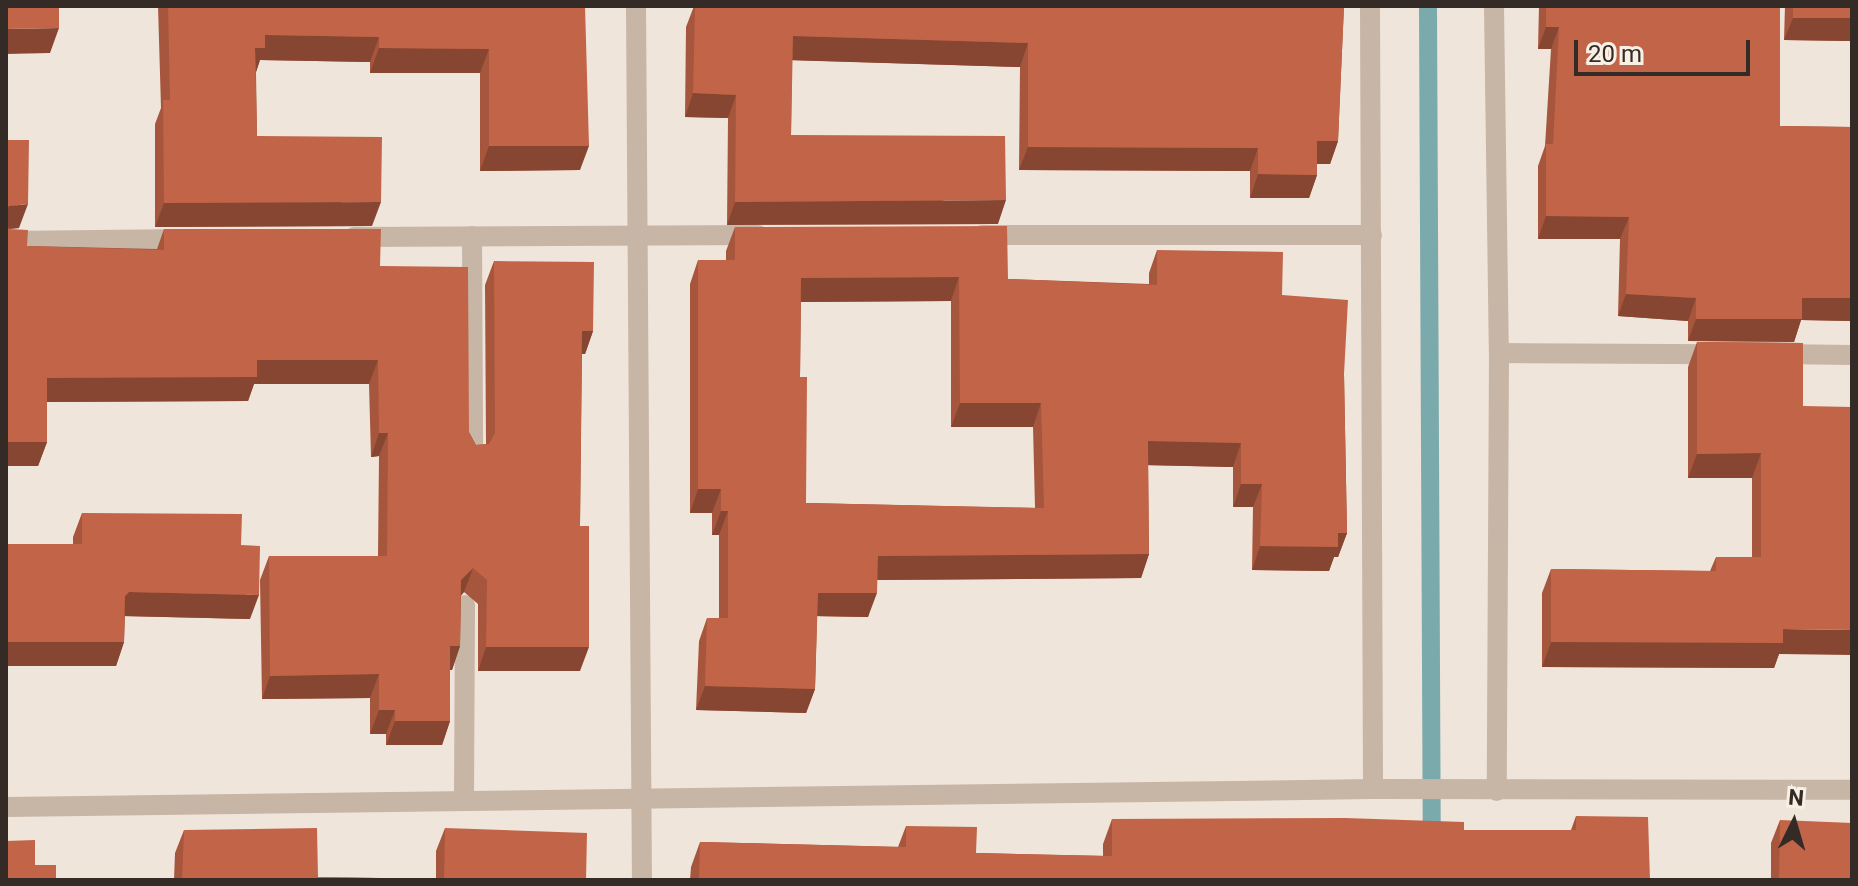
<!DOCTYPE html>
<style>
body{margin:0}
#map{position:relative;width:1858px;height:886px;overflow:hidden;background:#f0e5da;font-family:Roboto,sans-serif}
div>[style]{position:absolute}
.stream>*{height:18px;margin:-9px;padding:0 9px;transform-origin:9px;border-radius:9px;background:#7aaaac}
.minor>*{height:20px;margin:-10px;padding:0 10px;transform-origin:10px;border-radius:10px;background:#c7b5a6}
.wall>*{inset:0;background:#a6563d}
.shaded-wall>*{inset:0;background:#874632}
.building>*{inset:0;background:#c16447}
span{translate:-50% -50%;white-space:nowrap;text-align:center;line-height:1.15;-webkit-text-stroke:6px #f8f0e5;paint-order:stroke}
.frame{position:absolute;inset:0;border:8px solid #342b27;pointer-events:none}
.north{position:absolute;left:1754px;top:782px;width:80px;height:80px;-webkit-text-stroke:6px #f8f0e5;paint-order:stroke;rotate:5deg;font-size:22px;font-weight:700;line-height:32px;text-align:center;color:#342b27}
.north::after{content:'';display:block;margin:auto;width:28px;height:36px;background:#342b27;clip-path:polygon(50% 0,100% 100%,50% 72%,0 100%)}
.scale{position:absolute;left:1574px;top:40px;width:176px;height:36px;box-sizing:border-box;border:4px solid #342b27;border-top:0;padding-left:10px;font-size:24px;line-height:28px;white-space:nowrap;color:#342b27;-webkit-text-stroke:6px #f8f0e5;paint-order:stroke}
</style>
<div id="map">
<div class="stream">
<div style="left:1428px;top:6px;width:874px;rotate:89.74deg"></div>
</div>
<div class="minor">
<div style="left:636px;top:6px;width:874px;rotate:89.61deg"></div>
<div style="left:1370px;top:6px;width:783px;rotate:89.78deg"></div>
<div style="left:1494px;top:6px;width:347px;rotate:89.2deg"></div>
<div style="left:1499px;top:353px;width:438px;rotate:90.3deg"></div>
<div style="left:982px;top:235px;width:390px"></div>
<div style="left:472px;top:236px;width:221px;rotate:89.7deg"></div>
<div style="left:354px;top:237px;width:404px;rotate:-0.3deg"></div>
<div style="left:6px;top:241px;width:180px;rotate:-0.6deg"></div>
<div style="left:1499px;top:353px;width:220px;rotate:0.3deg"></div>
<div style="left:1775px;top:354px;width:77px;rotate:0.7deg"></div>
<div style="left:464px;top:800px;width:195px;rotate:-89.7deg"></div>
<div style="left:6px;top:807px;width:1367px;rotate:-0.75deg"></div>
<div style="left:1373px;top:789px;width:479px;rotate:0.1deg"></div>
</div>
<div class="wall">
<div style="clip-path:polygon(158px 6px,585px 6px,580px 170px,480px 171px,480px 73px,370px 73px,370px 62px,260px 60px,256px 72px,257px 136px,372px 226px,155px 227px,155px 124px,161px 108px)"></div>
<div style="clip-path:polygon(694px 6px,1344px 6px,1338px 141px,1330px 164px,1317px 164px,1317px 175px,1309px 198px,1250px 198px,1250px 171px,1019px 170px,1020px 67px,792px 60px,791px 135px,998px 224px,727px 225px,728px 118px,685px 117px,686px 27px)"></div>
<div style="clip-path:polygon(1539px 6px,1780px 6px,1780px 126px,1852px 127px,1852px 321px,1801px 320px,1794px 342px,1688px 341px,1688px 321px,1618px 316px,1620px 239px,1538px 239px,1538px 166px,1545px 146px,1551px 49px,1538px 49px)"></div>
<div style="clip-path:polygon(1785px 6px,1852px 6px,1852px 41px,1784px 40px)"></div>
<div style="clip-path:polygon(6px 140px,19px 228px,9px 229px,27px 246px,157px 249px,164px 229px,380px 266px,476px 445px,486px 444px,485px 285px,494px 261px,593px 331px,585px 354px,582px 354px,580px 526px,580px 671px,478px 671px,478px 604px,464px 592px,461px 596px,460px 646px,452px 670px,450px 670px,450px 721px,442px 745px,386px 745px,386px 734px,370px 734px,370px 698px,262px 699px,260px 580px,269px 556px,378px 556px,379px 456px,371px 457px,369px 384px,254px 384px,248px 401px,47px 402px,47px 442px,38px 466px,6px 466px)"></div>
<div style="clip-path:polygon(evenodd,735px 227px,1008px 279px,1149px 284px,1149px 273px,1157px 250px,1282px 295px,1344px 374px,1347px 533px,1338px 557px,1334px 557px,1329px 571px,1252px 570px,1253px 507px,1233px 507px,1233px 467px,1148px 465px,1149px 554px,1141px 578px,877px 580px,868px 617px,817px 616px,815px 689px,806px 713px,696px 710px,699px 641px,707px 618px,719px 618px,719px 535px,712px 535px,712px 513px,690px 513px,690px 284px,698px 260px,726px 260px,726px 251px,735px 227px,951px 301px,951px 427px,1033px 427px,1035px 508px,806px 503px,800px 377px,801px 302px,951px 301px)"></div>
<div style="clip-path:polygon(1697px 342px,1803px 343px,1779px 654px,1774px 668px,1542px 667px,1542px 593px,1551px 569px,1710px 571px,1716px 557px,1752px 557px,1752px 478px,1688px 478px,1688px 367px)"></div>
<div style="clip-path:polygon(82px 513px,241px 545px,250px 619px,125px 616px,124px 642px,116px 666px,6px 666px,6px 544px,73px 544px,73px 537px)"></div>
<div style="clip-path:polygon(1576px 816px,1650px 880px,690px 880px,691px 867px,700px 842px,898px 847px,906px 826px,976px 853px,1103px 856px,1103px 844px,1112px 819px,1464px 830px,1571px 830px)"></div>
<div style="clip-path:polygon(1780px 820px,1852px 880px,1771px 880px,1771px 843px)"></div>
<div style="clip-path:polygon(445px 828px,586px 880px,174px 880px,175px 853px,184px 830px,318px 877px,436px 879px,436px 851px)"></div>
</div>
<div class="shaded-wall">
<div style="clip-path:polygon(1793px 18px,1852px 18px,1852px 41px,1784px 40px)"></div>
<div style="clip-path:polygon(1546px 27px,1559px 27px,1551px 49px,1538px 49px)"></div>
<div style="clip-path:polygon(59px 28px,50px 53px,6px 54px,6px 29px)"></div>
<div style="clip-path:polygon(265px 35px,379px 37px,370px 62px,260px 60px,256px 72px,255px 48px)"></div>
<div style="clip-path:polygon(793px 36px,1028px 43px,1020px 67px,784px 60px)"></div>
<div style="clip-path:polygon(379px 48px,489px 49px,480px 73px,370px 73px)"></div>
<div style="clip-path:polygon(693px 93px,736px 95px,728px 118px,685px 117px)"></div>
<div style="clip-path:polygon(1317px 141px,1338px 141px,1330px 164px,1309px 164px)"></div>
<div style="clip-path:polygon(489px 146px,589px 146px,580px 170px,480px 171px)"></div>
<div style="clip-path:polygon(1028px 147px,1258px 148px,1250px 171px,1019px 170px)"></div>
<div style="clip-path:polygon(1258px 174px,1317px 175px,1309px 198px,1250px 198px)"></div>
<div style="clip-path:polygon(1006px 200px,998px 224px,727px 225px,735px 202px)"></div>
<div style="clip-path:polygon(381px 202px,372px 226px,155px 227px,164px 203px)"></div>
<div style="clip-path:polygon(28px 204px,19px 228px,6px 229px,6px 210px,9px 206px)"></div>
<div style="clip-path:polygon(1546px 216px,1629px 217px,1620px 239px,1538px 239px)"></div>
<div style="clip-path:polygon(959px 277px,951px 301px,792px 302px,801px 278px)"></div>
<div style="clip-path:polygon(1626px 294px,1696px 298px,1688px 321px,1618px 316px)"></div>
<div style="clip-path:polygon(1802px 298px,1852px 298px,1852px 321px,1801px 320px,1794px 342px,1688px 341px,1696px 319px)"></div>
<div style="clip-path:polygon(582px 331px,593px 331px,585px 354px,574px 354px)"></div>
<div style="clip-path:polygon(257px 360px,378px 360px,369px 384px,254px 384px,248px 401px,38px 402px,47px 378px)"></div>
<div style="clip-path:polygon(960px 403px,1041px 403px,1033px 427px,951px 427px)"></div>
<div style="clip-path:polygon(379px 433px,388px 433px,379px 456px,371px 457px)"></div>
<div style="clip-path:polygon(1148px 441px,1241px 443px,1233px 467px,1140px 465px)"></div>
<div style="clip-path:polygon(6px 442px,47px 442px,38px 466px,6px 466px)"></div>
<div style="clip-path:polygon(1761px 453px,1752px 478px,1688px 478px,1697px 454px)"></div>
<div style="clip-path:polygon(1241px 484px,1262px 484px,1253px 507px,1233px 507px)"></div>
<div style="clip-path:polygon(698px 489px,721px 489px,712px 513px,690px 513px)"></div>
<div style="clip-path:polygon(721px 511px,728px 511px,719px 535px,712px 535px)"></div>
<div style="clip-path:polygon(1338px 533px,1347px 533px,1338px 557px,1334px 557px,1329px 571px,1252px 570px,1260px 546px)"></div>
<div style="clip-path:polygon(1149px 554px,1141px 578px,870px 580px,878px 556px)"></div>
<div style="clip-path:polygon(473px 568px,464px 592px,452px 604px,461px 580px)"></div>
<div style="clip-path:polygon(129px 592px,259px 595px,250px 619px,121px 616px,125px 596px)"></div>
<div style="clip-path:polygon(818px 593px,877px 593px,868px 617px,809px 616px)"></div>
<div style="clip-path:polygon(1783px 629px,1852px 630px,1852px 655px,1779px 654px,1774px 668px,1542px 667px,1551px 642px)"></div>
<div style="clip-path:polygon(6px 642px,124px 642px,116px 666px,6px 666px)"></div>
<div style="clip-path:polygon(450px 646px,460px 646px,452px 670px,441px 670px)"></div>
<div style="clip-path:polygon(486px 647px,589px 647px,580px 671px,478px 671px)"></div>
<div style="clip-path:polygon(379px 674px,370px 698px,262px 699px,270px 676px)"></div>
<div style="clip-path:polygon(705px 686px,815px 689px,806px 713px,696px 710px)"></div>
<div style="clip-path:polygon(379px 710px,395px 710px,386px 734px,370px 734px)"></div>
<div style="clip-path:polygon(395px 721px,450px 721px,442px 745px,386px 745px)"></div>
</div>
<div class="building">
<div style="clip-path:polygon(6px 6px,59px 6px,59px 28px,6px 29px)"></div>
<div style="clip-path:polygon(168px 6px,585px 6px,589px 146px,489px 146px,489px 49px,379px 48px,379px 37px,265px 35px,265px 48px,255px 48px,257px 136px,382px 137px,381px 202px,164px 203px,163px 100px,170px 100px)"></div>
<div style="clip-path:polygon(695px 6px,1344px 6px,1338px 141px,1317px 141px,1317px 175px,1258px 174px,1258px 148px,1028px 147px,1028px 43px,793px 36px,791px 135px,1005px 136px,1006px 200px,735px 202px,736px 95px,693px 93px)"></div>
<div style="clip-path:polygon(1546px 6px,1780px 6px,1780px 126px,1852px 127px,1852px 298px,1802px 298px,1802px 319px,1696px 319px,1696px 298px,1626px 294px,1629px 217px,1546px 216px,1546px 144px,1553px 144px,1559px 27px,1546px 27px)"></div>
<div style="clip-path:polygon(1793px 6px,1852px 6px,1852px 18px,1793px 18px)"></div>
<div style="clip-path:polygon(6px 140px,29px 140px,28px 204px,9px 206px,6px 210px)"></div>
<div style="clip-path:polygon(6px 224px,9px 229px,28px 230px,27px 246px,164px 250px,164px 229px,381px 229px,380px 266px,468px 267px,469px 433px,476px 445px,489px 444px,495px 433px,494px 261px,594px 262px,593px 331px,582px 331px,580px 526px,589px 526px,589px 647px,486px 647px,487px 580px,473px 568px,461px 580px,460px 646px,450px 646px,450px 721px,395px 721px,395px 710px,379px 710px,379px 674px,270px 676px,269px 556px,387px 556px,388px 433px,379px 433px,378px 360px,257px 360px,257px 377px,47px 378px,47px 442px,6px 442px)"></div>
<div style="clip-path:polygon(evenodd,1007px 226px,1008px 279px,1157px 285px,1157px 250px,1283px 252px,1282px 295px,1348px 300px,1344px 374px,1347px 533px,1338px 533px,1338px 547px,1260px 546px,1262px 484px,1241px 484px,1241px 443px,1148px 441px,1149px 554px,878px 556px,877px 593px,818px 593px,815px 689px,705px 686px,707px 618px,728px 618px,728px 511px,721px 511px,721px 489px,698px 489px,698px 260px,735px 260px,735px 227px,1007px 226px,959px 277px,960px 403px,1041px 403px,1044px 508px,806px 503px,807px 377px,800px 377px,801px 278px,959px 277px)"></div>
<div style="clip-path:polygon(1697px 342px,1803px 343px,1803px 406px,1852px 407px,1852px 630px,1783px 629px,1783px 643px,1551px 642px,1551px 569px,1716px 571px,1716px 557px,1761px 557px,1761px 453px,1697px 454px)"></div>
<div style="clip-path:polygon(82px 513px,242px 514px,241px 545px,260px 546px,259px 595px,129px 592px,125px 596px,124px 642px,6px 642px,6px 544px,82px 544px)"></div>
<div style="clip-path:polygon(1576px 816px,1648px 817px,1650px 880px,699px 880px,700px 842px,906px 847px,906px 826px,977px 827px,976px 853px,1112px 856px,1112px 819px,1345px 818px,1464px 822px,1464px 830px,1576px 830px)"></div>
<div style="clip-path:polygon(1780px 820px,1852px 823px,1852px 880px,1779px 880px)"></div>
<div style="clip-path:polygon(317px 828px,318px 877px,444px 879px,445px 828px,587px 833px,586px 880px,182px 880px,184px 830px)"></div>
<div style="clip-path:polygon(35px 840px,35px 865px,56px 865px,56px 880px,6px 880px,6px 841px)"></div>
</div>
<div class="frame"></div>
<div class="north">N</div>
<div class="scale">20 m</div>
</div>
